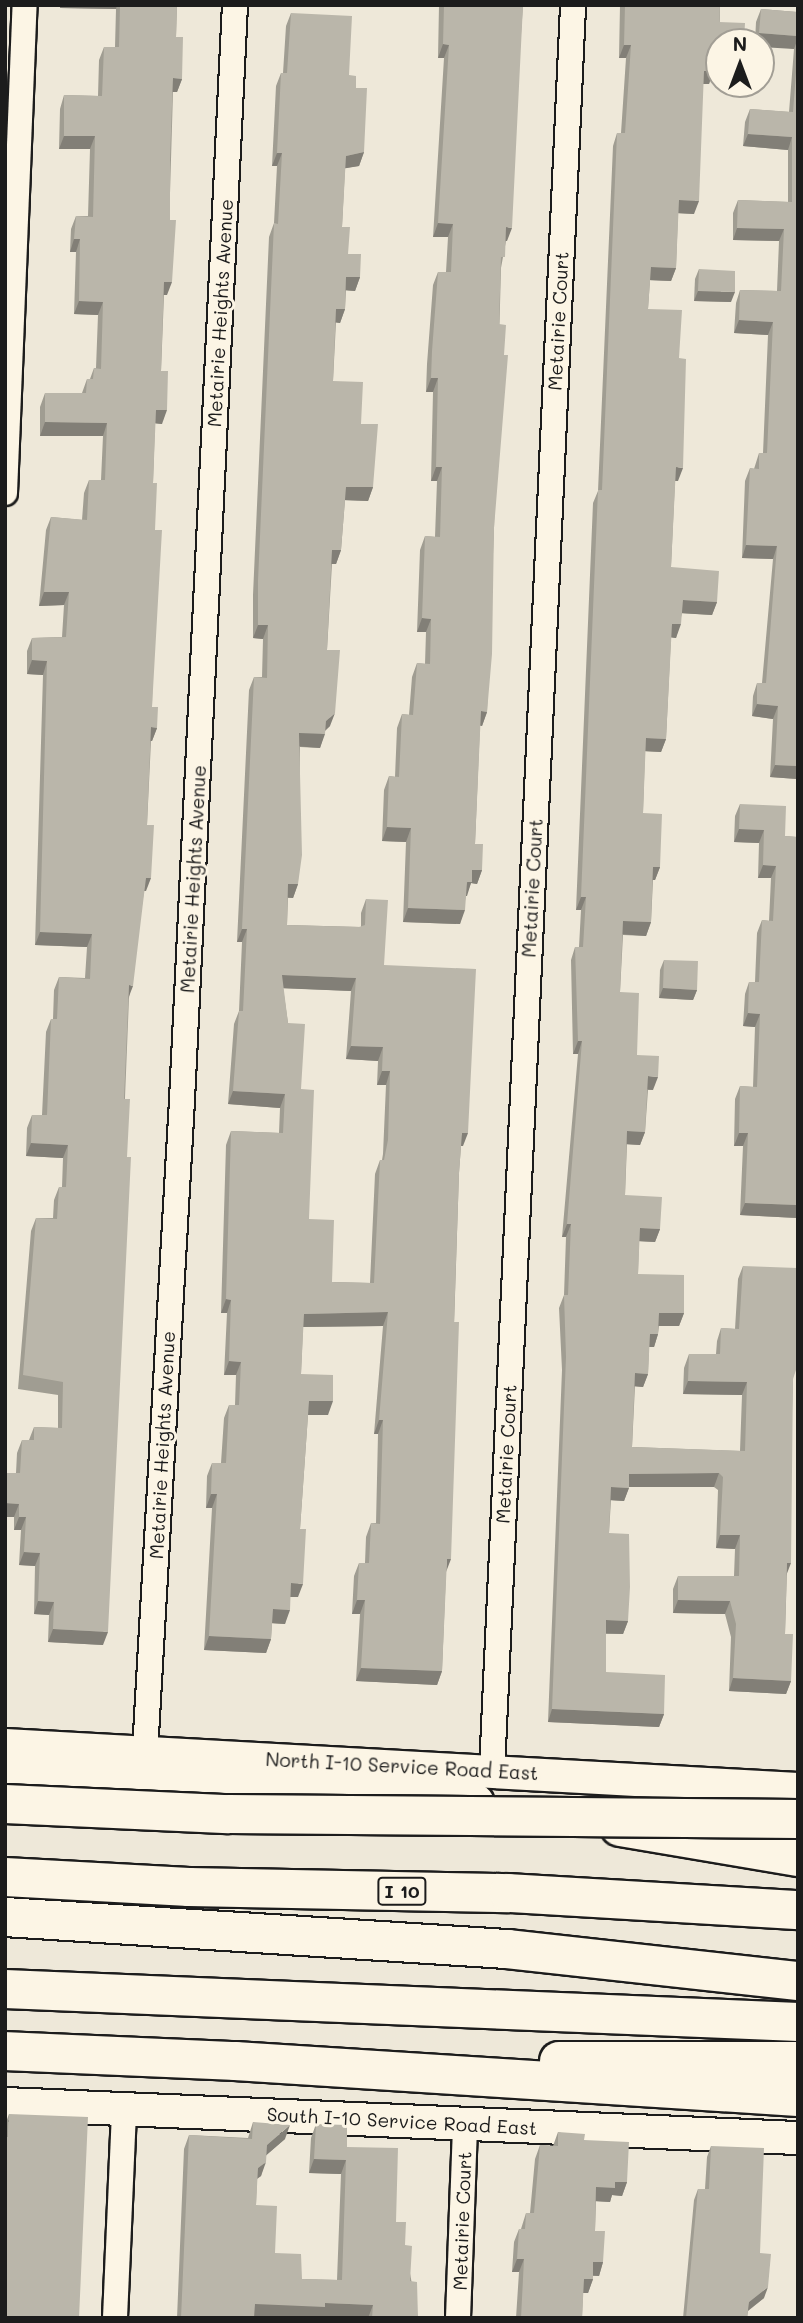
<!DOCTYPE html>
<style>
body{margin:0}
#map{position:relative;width:803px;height:2323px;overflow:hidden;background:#eee8d9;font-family:Mali,sans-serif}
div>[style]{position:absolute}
.roads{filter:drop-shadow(2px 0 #1c1c1c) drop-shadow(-2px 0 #1c1c1c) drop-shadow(0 2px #1c1c1c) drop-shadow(0 -2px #1c1c1c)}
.minor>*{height:24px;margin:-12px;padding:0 12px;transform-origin:12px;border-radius:12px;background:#fcf5e5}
.tertiary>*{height:32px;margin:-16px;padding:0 16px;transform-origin:16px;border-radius:16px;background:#fcf5e5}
.motorway>*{height:38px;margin:-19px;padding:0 19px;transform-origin:19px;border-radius:19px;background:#fcf5e5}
.bridges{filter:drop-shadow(2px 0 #1c1c1c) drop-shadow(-2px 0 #1c1c1c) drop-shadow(0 2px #1c1c1c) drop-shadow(0 -2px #1c1c1c)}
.motorway-bridge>*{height:38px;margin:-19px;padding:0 19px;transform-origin:19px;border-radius:19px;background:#fcf5e5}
.wall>*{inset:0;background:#a09d92}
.shaded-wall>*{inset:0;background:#827f77}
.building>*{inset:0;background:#bab6aa}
span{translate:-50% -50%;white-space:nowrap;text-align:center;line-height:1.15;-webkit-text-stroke:6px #fcf5e5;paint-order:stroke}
.shield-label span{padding:2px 5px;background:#fcf5e5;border:2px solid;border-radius:5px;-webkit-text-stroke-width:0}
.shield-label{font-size:18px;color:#1c1c1c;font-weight:700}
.street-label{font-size:19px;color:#1c1c1c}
.frame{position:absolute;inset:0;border:7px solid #1c1c1c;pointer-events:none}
.north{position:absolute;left:705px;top:28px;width:70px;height:70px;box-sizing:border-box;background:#fcf5e5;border:2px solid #a29e95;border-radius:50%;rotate:0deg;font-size:19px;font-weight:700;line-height:28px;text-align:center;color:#1c1c1c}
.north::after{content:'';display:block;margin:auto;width:24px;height:32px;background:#1c1c1c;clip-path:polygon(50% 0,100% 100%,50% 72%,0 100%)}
</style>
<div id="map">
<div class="roads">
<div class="minor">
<div style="left:5px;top:493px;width:488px;rotate:-87.7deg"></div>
<div style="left:145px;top:1752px;width:653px;rotate:-86.75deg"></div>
<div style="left:182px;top:1100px;width:1096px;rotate:-87.23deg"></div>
<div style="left:492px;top:1770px;width:1767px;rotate:-87.37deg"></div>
<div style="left:115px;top:2318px;width:210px;rotate:-87.5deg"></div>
<div style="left:458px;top:2318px;width:194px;rotate:-87.9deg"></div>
</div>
<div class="tertiary">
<div style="left:5px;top:1745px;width:794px;rotate:3.18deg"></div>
<div style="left:5px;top:2104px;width:794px;rotate:2.46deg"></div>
</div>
<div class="motorway">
<div style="left:5px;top:1768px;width:261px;rotate:2.9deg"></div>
<div style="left:266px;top:1781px;width:210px;rotate:6deg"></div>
<div style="left:620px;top:1827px;width:181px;rotate:9.6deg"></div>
<div style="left:5px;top:1877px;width:184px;rotate:3.1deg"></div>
<div style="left:189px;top:1887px;width:320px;rotate:1.1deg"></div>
<div style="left:509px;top:1893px;width:289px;rotate:3.4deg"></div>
<div style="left:5px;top:1917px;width:503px;rotate:3.65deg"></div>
<div style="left:507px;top:1949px;width:293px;rotate:6.3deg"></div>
<div style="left:5px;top:1989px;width:794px;rotate:2.38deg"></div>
<div style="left:5px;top:2051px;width:230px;rotate:2.5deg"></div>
<div style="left:235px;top:2061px;width:564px;rotate:3.66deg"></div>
<div style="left:559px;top:2061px;width:239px"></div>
</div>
</div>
<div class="bridges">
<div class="motorway-bridge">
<div style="left:5px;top:1804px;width:224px;rotate:2.6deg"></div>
<div style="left:229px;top:1814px;width:569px;rotate:0.5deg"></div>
</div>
</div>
<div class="wall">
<div style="clip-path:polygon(60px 5px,177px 5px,176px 37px,182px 79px,177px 92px,173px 92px,167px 295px,164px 295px,161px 371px,162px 424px,155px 423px,153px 483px,155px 530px,152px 707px,157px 728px,152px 741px,151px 741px,147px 825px,146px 891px,144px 891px,129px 998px,103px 1645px,48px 1642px,49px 1615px,34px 1614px,35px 1566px,19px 1565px,21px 1530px,14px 1530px,14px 1517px,5px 1517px,5px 1473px,16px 1473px,17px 1453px,22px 1440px,29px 1440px,34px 1427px,58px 1428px,58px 1395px,18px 1389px,31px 1231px,36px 1218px,53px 1218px,54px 1200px,59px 1187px,62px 1187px,63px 1158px,26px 1156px,27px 1128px,32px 1115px,42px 1115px,46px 1032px,51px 1019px,53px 1019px,54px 990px,59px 977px,85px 978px,87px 947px,35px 945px,43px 675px,27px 674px,27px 651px,32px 638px,62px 637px,64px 605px,39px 606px,46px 530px,51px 517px,82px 520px,84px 493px,89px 480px,101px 480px,103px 436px,40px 436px,40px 407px,45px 393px,82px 393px,87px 379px,90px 379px,94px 368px,96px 368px,98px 315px,74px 314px,76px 252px,70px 252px,71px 229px,76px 216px,88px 216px,90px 149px,59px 149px,60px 109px,64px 95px,98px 96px,99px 60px,104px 47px,115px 47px,116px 9px,60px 8px)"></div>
<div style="clip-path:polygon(439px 5px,523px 5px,507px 241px,506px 241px,501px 268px,494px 528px,487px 712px,482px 726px,480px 725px,475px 844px,482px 870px,477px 884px,471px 883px,466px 896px,460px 924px,403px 922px,406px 842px,382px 841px,384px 790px,389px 776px,395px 777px,397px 728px,402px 714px,409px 715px,412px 677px,417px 663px,425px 664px,426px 632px,417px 632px,420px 550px,425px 536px,435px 537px,437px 481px,431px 481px,433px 392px,426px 392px,427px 364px,433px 285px,438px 272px,446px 272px,448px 237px,433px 237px,444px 58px,438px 58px)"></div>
<div style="clip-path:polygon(620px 5px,720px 5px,719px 63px,714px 62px,713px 71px,709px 84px,703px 84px,694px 214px,678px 213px,676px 268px,671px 281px,650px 280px,648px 309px,679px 358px,678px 481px,675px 481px,671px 567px,717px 602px,712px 615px,682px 613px,676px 638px,671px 637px,666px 739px,661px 752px,645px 751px,643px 813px,660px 867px,655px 880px,653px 880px,651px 922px,646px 936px,623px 935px,620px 992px,637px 1055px,653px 1090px,648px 1090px,645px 1132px,640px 1145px,627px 1144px,625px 1195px,660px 1229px,655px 1242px,639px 1241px,638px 1274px,684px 1313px,679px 1326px,659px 1326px,658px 1334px,654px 1347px,649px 1347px,648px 1374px,643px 1387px,635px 1386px,632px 1447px,740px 1451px,742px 1395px,683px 1394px,684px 1368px,689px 1354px,716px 1354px,717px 1341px,721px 1328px,735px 1329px,738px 1279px,743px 1266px,793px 1379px,785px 1634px,791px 1681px,786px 1694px,729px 1691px,731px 1637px,725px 1614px,673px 1613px,673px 1589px,678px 1576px,734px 1576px,735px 1549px,716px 1548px,718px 1490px,714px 1487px,629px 1487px,624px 1501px,611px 1500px,609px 1533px,628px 1621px,623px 1634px,606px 1634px,606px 1672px,664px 1714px,659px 1727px,548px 1722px,562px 1370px,559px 1308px,564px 1295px,566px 1237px,562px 1237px,578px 1054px,573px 1054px,571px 960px,575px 947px,579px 947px,581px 910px,576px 910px,593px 503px,598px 491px,613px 146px,617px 133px,621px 133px,626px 58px,619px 58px)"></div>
<div style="clip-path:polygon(761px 9px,798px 12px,798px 779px,770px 777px,773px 719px,752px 716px,753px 696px,757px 683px,762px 683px,773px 559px,742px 558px,745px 481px,750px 468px,754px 469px,759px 453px,763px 453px,768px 335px,734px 333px,736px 303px,740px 290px,777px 291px,779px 241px,733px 240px,733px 213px,738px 200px,788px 202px,788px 150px,743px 146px,745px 122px,750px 109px,789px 112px,794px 49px,761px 42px,755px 42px,756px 22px)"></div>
<div style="clip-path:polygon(evenodd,291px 13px,349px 75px,356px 88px,364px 152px,359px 166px,345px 168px,342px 227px,348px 254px,360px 277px,355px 291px,346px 290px,345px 309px,340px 323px,336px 322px,333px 381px,361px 424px,373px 487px,368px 501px,345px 500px,341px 550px,336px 564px,332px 564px,327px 650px,330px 726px,325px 731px,320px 748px,300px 747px,298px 884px,293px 898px,288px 898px,287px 925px,361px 927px,361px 913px,366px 899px,384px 965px,463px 1146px,461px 1146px,459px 1173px,446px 1572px,442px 1671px,437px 1685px,356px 1681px,360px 1614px,352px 1614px,354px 1576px,359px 1563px,365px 1563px,366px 1537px,371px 1523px,376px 1523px,378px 1434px,374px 1434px,383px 1326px,303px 1327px,301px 1374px,328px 1415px,308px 1415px,300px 1529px,298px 1597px,290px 1597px,285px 1624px,272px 1623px,271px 1639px,266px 1653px,204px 1650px,212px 1508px,206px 1508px,207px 1476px,212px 1463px,221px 1463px,224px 1418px,229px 1405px,235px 1405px,236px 1375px,224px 1375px,227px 1313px,221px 1313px,226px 1145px,231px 1131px,279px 1133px,280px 1108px,228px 1104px,234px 1024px,239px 1011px,242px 942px,237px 942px,249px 690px,254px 677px,262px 677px,263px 639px,253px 638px,253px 595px,269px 237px,274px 223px,277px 166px,272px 166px,276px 86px,281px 73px,283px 73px,286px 26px,291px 13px,283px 988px,351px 991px,346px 1059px,378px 1061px,377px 1085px,386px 1085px,383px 1154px,382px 1160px,380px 1160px,375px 1174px,370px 1283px,332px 1282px,309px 1219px,301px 1089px,288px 1023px,283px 988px)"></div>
<div style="clip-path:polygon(699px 269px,731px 302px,694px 301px,695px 279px)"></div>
<div style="clip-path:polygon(740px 804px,785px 836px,798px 837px,798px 1218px,740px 1215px,743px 1146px,734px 1146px,735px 1099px,740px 1086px,753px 1087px,755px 1027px,743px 1026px,745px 994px,749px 982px,755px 982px,757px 933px,762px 920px,769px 921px,771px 878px,758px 878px,759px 843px,734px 842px,735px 816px)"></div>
<div style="clip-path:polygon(664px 960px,697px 990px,693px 1000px,659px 998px,660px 970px)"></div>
<div style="clip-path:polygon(9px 2114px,5px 2318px,5px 2125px)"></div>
<div style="clip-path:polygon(253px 2122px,285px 2139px,266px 2155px,261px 2176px,257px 2178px,256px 2205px,275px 2253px,302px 2279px,337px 2280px,341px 2174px,309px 2173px,311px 2138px,316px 2124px,347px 2147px,396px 2222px,405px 2245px,418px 2318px,177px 2318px,184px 2149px,189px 2135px,248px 2138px)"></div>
<div style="clip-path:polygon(558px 2132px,584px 2140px,627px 2182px,622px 2196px,612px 2195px,610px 2202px,596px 2201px,595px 2231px,603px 2262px,599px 2276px,593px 2276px,593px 2279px,588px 2293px,583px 2293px,582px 2318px,516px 2318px,519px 2272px,512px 2272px,514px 2242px,519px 2229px,521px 2229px,526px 2213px,530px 2213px,535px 2159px,540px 2145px,553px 2146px)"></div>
<div style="clip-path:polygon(711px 2146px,760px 2253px,764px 2298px,748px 2311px,747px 2318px,683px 2318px,694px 2200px,698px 2189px,705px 2189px,707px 2157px)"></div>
</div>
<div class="shaded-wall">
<div style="clip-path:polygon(61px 5px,117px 5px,116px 9px,60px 8px)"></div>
<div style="clip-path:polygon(759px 33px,798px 36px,798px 38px,794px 49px,761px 47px,761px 42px,756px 42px)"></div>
<div style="clip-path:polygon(443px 44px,449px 45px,444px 58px,438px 58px)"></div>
<div style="clip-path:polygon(624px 45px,631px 45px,626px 58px,619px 58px)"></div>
<div style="clip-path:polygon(715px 49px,719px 49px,719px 63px,710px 62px)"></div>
<div style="clip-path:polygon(704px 71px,713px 71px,709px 84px,699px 84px)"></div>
<div style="clip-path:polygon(173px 78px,182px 79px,177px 92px,169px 92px)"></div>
<div style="clip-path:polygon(748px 134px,792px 137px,788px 150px,743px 146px)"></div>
<div style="clip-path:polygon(64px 136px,95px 136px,90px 149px,59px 149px)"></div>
<div style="clip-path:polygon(364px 152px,359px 166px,341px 169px,346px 156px)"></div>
<div style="clip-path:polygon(277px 153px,282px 153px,277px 166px,272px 166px)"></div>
<div style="clip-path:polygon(679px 200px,699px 201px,694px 214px,674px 213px)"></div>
<div style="clip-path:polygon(438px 223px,453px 224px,448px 237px,433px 237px)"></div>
<div style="clip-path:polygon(506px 227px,512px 228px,507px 241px,501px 241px)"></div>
<div style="clip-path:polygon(737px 228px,784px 229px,779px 241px,733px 240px)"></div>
<div style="clip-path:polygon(74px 239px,80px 239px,76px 252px,70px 252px)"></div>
<div style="clip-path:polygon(651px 267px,676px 268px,671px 281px,646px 280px)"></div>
<div style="clip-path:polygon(346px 277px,360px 277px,355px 291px,341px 290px)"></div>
<div style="clip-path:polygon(164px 282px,172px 282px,167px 295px,159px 295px)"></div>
<div style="clip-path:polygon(698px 291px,735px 292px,731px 302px,694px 301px)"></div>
<div style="clip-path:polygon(79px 301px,103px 302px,98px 315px,74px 314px)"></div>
<div style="clip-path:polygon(336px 309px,345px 309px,340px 323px,331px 322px)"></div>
<div style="clip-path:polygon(739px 320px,773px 322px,768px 335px,734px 333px)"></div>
<div style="clip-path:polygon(431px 378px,438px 378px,433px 392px,426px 392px)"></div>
<div style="clip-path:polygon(156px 410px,167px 410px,162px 424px,151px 423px)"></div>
<div style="clip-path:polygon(45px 422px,107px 423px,103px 436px,40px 436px)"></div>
<div style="clip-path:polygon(436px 467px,442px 467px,437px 481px,431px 481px)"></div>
<div style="clip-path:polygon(676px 467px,683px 468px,678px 481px,671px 481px)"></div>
<div style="clip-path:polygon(346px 487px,373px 487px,368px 501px,341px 500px)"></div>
<div style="clip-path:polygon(746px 545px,777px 546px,773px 559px,742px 558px)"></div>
<div style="clip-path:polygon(332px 550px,341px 550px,336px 564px,327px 564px)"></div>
<div style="clip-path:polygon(44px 592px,69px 592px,64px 605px,39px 606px)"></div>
<div style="clip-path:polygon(683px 600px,717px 602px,712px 615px,678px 613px)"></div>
<div style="clip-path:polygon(422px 618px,431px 619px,426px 632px,417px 632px)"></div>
<div style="clip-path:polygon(672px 624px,681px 624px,676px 638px,667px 637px)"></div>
<div style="clip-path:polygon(258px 625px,268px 625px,263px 639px,253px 638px)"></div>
<div style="clip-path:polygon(32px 660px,47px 661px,43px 675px,27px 674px)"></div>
<div style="clip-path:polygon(757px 704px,778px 706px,773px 719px,752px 716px)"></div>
<div style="clip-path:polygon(481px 711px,487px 712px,482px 726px,476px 725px)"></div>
<div style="clip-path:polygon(335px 713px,330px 726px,321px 734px,325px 734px,320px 748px,294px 746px,299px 733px,326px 721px)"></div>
<div style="clip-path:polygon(151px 727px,157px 728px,152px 741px,146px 741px)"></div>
<div style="clip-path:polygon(646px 738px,666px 739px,661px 752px,641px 751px)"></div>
<div style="clip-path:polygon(775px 765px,798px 766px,798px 779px,770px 777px)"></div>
<div style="clip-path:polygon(387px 827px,411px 828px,406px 842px,382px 841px)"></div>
<div style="clip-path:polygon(739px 829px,764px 830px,759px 843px,734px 842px)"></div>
<div style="clip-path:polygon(763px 865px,776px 866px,771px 878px,758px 878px)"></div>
<div style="clip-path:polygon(653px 867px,660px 867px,655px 880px,648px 880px)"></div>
<div style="clip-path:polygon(472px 870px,482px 870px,477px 884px,471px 883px,467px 896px,462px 896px)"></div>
<div style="clip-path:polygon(146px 878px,151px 878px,146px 891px,141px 891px)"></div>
<div style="clip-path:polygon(288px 884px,298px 884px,293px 898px,283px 897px)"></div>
<div style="clip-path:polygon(581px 897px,586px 897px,581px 910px,576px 910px)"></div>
<div style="clip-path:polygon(408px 908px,465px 910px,460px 924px,403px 922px)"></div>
<div style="clip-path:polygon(623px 921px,651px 922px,646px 936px,619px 934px)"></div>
<div style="clip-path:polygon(242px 929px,247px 929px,242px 942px,237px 942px)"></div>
<div style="clip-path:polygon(40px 932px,92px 934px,87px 947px,35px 945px)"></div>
<div style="clip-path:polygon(282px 975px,356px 978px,351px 991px,277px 988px)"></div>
<div style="clip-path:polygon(129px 985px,133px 986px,128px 999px)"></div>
<div style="clip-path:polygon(663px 988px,697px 990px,693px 1000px,659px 998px)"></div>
<div style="clip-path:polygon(748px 1013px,760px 1014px,755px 1027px,743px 1026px)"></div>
<div style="clip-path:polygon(578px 1041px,582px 1041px,578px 1054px,573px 1054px)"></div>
<div style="clip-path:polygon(351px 1046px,383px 1047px,378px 1061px,346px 1059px)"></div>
<div style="clip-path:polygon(382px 1071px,390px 1071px,386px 1085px,377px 1085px)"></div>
<div style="clip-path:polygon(648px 1076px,658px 1077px,653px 1090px,644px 1089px)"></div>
<div style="clip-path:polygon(233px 1091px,285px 1094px,280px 1108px,228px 1104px)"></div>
<div style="clip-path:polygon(627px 1131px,645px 1132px,640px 1145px,622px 1144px)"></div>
<div style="clip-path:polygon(462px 1133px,468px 1133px,463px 1146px,457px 1146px)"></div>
<div style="clip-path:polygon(739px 1133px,748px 1133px,743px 1146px,734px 1146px)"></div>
<div style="clip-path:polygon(31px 1143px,68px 1145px,63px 1158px,26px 1156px)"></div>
<div style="clip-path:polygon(745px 1203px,798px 1205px,798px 1218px,740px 1215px)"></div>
<div style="clip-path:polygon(567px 1224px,571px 1224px,566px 1237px,562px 1237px)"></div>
<div style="clip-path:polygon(640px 1228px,660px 1229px,655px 1242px,635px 1241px)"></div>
<div style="clip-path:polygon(226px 1299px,231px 1300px,227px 1313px,221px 1313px)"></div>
<div style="clip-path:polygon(388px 1312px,383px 1326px,299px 1327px,304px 1314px)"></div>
<div style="clip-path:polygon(659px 1313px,684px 1313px,679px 1326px,654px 1326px)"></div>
<div style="clip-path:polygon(650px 1334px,658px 1334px,654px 1347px,645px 1347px)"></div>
<div style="clip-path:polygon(229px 1361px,241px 1362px,236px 1375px,224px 1375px)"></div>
<div style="clip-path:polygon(635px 1373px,648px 1374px,643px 1387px,630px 1386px)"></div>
<div style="clip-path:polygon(688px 1381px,747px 1382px,742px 1395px,683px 1394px)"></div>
<div style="clip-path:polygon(309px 1401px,333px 1401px,328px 1415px,304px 1415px)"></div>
<div style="clip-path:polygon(379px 1420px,383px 1420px,378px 1434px,374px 1434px)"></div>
<div style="clip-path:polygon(719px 1473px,714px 1487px,624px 1487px,629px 1474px)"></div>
<div style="clip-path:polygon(611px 1487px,629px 1488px,624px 1501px,607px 1500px)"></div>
<div style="clip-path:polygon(211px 1494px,217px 1494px,212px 1508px,206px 1508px)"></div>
<div style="clip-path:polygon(5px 1503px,19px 1504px,14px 1517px,5px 1517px)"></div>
<div style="clip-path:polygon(19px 1517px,26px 1517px,21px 1530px,14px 1530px)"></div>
<div style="clip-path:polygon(720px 1535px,740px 1535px,735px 1549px,716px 1548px)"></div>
<div style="clip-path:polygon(24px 1552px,40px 1553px,35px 1566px,19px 1565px)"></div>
<div style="clip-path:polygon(447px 1559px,451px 1559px,446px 1572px)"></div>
<div style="clip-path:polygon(787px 1563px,791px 1563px,786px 1576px)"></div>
<div style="clip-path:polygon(291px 1583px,303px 1584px,298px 1597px,286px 1597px)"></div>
<div style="clip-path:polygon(357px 1600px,365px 1600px,360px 1614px,352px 1614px)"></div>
<div style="clip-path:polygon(678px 1600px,730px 1601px,725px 1614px,673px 1613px)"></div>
<div style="clip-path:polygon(38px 1601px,54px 1602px,49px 1615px,34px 1614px)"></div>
<div style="clip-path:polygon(273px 1609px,290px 1610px,285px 1624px,268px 1623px)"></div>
<div style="clip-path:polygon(606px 1620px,628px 1621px,623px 1634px,601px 1633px)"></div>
<div style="clip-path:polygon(53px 1629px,108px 1632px,103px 1645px,48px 1642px)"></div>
<div style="clip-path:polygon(209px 1636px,271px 1639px,266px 1653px,204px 1650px)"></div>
<div style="clip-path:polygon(361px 1668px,442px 1671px,437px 1685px,356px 1681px)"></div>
<div style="clip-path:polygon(733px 1678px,791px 1681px,786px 1694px,729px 1691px)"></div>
<div style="clip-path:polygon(552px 1709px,664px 1714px,659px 1727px,548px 1722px)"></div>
<div style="clip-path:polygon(290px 2125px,285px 2139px,262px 2159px,267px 2145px)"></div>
<div style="clip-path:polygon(314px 2159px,346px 2160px,341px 2174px,309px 2173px)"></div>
<div style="clip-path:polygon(266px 2162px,261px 2176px,253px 2182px,258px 2168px)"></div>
<div style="clip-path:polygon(615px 2182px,627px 2182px,622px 2196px,612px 2195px,610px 2202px,592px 2201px,596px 2187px)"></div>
<div style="clip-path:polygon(517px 2259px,524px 2259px,519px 2272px,512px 2272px)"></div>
<div style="clip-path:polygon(593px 2262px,603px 2262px,599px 2276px,589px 2275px)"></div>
<div style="clip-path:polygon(584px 2279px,593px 2279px,588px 2293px,579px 2293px)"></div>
<div style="clip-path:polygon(768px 2287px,764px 2298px,745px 2313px,749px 2302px)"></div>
<div style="clip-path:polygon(325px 2303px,373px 2305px,368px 2318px,250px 2318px,255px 2304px)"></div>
</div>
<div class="building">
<div style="clip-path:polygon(120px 5px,177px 5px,176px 37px,183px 37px,182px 79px,173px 78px,170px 159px,170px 220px,176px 220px,172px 282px,164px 282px,161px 371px,168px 371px,167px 410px,156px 410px,153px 483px,157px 483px,155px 530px,162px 530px,152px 707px,158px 707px,157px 728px,151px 727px,147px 825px,154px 825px,151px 878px,146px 878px,133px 986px,129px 985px,124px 1099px,130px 1099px,127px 1157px,131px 1157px,108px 1632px,53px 1629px,54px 1602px,38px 1601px,40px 1553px,24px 1552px,26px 1517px,19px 1517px,19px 1504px,5px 1503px,5px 1473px,20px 1473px,22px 1440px,34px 1440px,34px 1427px,62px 1428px,63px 1382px,23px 1375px,36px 1218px,57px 1219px,59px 1187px,66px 1187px,68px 1145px,31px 1143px,32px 1115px,47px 1115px,51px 1019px,57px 1019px,59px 977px,90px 979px,92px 934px,40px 932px,47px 661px,32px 660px,32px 638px,66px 637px,69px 592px,44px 592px,51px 517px,87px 520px,89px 480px,105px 480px,107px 423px,45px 422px,45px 393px,86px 393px,87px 379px,93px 379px,94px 368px,101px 369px,103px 302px,79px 301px,80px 239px,74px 239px,76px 216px,93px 217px,95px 136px,64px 136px,64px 95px,102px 96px,104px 47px,119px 47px)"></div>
<div style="clip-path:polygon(444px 5px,523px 5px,512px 228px,506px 227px,505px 257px,501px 257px,499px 324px,506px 325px,504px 355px,508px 355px,494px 528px,492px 654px,487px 712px,481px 711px,475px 844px,483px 844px,482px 870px,472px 870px,472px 882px,467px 882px,465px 910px,408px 908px,411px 828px,387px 827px,389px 776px,399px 777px,402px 714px,413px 715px,417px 663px,430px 664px,431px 619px,422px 618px,425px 536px,440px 537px,442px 467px,436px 467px,438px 378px,431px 378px,432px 351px,438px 272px,451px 272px,453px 224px,438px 223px,449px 45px,443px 44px)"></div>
<div style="clip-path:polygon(625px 5px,720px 5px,719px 22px,745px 23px,744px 42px,719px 42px,719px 49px,715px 49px,713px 71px,704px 71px,699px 201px,679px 200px,676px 268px,651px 267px,648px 309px,682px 310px,679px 358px,686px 359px,683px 468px,676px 467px,671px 567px,719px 571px,717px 602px,683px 600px,681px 624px,672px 624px,666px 739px,646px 738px,643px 813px,662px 814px,660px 867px,653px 867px,651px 922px,623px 921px,620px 992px,639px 993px,637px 1055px,659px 1056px,658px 1077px,648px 1076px,645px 1132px,627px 1131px,625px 1195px,662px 1197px,660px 1229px,640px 1228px,638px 1274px,684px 1275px,684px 1313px,659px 1313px,658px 1334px,650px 1334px,648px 1374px,635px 1373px,632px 1447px,745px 1451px,747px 1382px,688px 1381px,689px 1354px,720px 1354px,721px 1328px,739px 1329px,743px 1266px,798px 1268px,798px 1364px,793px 1379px,791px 1563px,787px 1563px,785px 1634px,793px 1634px,791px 1681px,733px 1678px,736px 1624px,730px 1601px,678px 1600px,678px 1576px,739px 1576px,740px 1535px,720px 1535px,723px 1477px,719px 1473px,629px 1474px,629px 1488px,611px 1487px,609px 1533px,629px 1534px,630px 1587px,628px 1621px,606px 1620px,606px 1672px,665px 1675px,664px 1714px,552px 1709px,566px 1357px,564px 1295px,568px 1295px,571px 1224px,567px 1224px,582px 1041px,578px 1041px,575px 947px,583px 947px,586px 897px,581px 897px,598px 490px,602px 490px,617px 133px,625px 133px,631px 45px,624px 45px)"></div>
<div style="clip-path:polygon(761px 9px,798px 12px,798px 36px,759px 33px)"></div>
<div style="clip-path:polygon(evenodd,291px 13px,352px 16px,349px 75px,356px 76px,356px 88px,367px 88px,364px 152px,346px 156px,342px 227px,350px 227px,348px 254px,361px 254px,360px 277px,346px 277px,345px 309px,336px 309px,333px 381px,363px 382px,361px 424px,378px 424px,373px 487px,346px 487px,341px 550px,332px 550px,327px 650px,340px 650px,335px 713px,326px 721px,325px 734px,299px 733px,302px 855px,298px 884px,288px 884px,287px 925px,359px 927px,365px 925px,366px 899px,388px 900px,384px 965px,476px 969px,468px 1133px,462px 1133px,459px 1173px,454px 1322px,459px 1322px,451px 1559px,447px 1559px,442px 1671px,361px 1668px,365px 1600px,357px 1600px,359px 1563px,369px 1563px,371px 1523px,380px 1524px,383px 1420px,379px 1420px,388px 1312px,304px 1314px,301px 1374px,333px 1375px,333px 1401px,309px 1401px,300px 1529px,306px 1529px,303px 1584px,291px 1583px,290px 1610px,273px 1609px,271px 1639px,209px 1636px,217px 1494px,211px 1494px,212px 1463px,226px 1463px,229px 1405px,239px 1405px,241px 1362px,229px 1361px,231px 1300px,226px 1299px,231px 1131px,283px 1133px,285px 1094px,233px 1091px,239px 1011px,243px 1011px,247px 929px,242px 929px,254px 677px,267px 678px,268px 625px,258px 625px,258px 581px,274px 223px,278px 224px,282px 153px,277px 153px,281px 73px,287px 73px,291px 13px,282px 975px,356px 978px,351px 1046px,383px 1047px,382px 1071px,390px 1071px,388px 1140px,384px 1160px,380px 1160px,374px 1283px,332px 1282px,334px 1220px,309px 1219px,314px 1090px,301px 1089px,305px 1024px,288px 1023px,282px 975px)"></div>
<div style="clip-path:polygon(798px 46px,798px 766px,775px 765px,778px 706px,757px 704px,757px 683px,766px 683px,777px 546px,746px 545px,750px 468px,759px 469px,759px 453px,767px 453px,773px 322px,739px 320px,740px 290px,781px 291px,784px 229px,737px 228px,738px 200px,792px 202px,792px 137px,748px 134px,750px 109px,793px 112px)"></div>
<div style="clip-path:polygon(699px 269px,735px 271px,735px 292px,698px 291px)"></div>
<div style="clip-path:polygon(740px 804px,786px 806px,785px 836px,798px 837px,798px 1205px,745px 1203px,748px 1133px,739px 1133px,740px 1086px,757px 1087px,760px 1014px,748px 1013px,749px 982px,759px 982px,762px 920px,773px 921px,776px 866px,763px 865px,764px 830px,739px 829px)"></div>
<div style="clip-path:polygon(664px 960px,698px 961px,697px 990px,663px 988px)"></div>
<div style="clip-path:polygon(9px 2114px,88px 2117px,79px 2318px,5px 2318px,5px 2137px,8px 2137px)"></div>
<div style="clip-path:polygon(253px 2122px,290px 2125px,267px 2145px,266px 2162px,258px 2168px,256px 2205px,277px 2206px,275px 2253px,301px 2254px,302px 2279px,342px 2280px,346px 2160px,314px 2159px,316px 2124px,347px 2125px,347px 2147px,398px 2148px,396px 2222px,406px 2222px,405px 2245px,412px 2246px,410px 2281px,417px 2282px,418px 2318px,372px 2318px,373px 2305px,325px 2303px,325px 2307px,255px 2304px,254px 2318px,181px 2318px,189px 2135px,252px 2139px)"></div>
<div style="clip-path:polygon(558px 2132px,585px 2134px,584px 2140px,629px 2142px,627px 2182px,615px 2182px,615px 2188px,596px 2187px,595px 2231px,605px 2231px,603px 2262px,593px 2262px,593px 2279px,584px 2279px,582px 2318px,521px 2318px,524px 2259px,517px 2259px,519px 2229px,525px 2229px,526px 2213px,534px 2213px,540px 2145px,558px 2146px)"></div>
<div style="clip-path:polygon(711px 2146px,764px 2148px,760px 2253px,771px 2254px,768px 2287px,749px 2302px,747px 2318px,686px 2318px,698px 2189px,709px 2189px)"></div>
</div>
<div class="shield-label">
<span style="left:402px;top:1891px">I 10</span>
</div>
<div class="street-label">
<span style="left:220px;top:313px;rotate:-87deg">Metairie Heights Avenue</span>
<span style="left:558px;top:321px;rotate:-87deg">Metairie Court</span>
<span style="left:193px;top:879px;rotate:-87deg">Metairie Heights Avenue</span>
<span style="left:532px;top:888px;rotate:-87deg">Metairie Court</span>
<span style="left:162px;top:1445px;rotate:-87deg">Metairie Heights Avenue</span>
<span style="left:506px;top:1454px;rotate:-87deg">Metairie Court</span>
<span style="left:402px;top:1766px;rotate:3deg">North I-10 Service Road East</span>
<span style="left:402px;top:2121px;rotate:3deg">South I-10 Service Road East</span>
<span style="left:462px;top:2221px;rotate:-88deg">Metairie Court</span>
</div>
<div class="frame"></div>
<div class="north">N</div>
</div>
